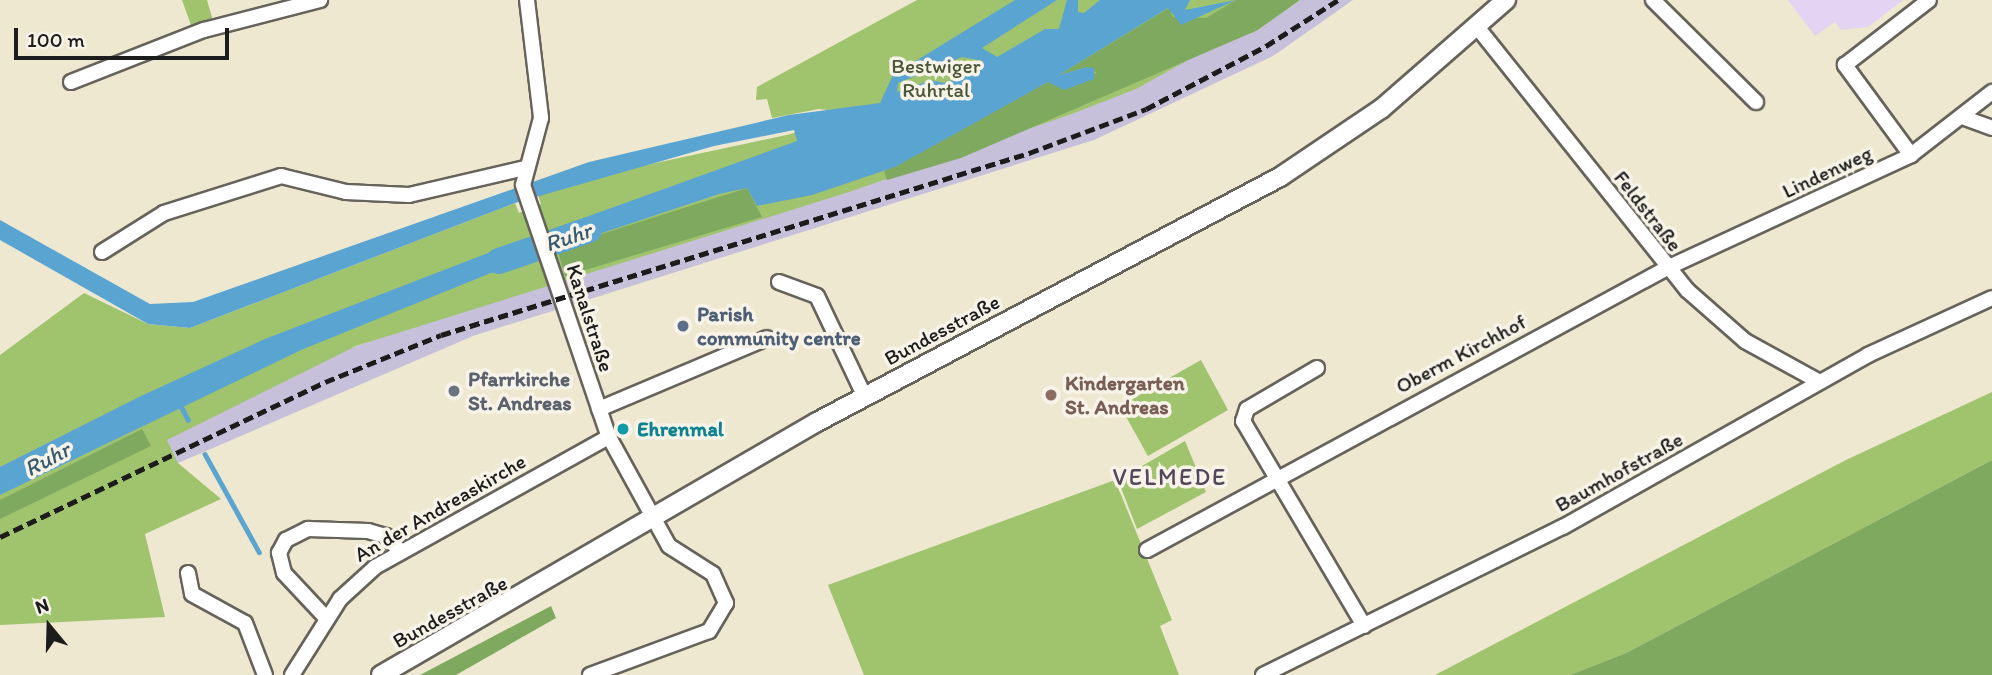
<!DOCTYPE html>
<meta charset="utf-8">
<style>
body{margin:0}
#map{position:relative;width:1992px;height:675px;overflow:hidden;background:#eee8d0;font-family:Itim,sans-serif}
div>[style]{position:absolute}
.built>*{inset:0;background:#e4d3f2}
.industrial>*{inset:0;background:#c6c0da}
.green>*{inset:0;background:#a0c36d}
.forest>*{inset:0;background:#80a960}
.water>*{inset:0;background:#5aa4d2}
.stream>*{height:4.5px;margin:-2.25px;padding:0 2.25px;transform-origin:2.25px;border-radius:2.25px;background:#5aa4d2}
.river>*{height:26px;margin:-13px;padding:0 13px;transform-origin:13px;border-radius:13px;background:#5aa4d2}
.roads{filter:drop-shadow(2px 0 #66635b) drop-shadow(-2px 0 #66635b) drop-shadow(0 2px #66635b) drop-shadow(0 -2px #66635b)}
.minor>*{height:14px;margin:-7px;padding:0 7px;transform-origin:7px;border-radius:7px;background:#fff}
.major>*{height:18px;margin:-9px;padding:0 9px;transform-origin:9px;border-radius:9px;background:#fff}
.rail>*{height:4.5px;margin-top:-2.25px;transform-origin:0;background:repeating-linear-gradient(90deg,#1c1c1c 0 10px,transparent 0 15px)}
.dots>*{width:19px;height:19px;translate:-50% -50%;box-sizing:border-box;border:4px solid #f7f3e8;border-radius:50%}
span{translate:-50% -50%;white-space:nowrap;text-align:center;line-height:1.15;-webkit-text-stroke:7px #f7f3e8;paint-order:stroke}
.park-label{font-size:21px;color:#4a5638}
.street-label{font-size:21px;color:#1c1c1c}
.service-label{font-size:21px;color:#4e5e75;font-weight:700}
.left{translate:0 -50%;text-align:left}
.worship-label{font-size:21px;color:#5b616d;font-weight:700}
.education-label{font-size:21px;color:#785e54;font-weight:700}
.culture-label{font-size:21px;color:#0d838f;font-weight:700}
.water-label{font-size:23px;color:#38596e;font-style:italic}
.quarter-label{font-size:24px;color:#53485b;letter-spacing:2px}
.north{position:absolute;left:14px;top:591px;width:70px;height:70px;-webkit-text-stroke:5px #f7f3e8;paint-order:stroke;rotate:341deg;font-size:19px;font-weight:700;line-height:28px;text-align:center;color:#1c1c1c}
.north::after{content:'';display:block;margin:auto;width:24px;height:32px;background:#1c1c1c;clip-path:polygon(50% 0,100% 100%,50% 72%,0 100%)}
.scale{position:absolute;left:14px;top:28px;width:215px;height:32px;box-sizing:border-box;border:4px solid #1c1c1c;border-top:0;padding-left:9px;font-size:21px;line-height:24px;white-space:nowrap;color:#1c1c1c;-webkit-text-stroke:5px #f7f3e8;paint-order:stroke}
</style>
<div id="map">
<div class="built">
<div style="clip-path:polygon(1788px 0,1903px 0,1868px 27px,1841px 30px,1835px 22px,1815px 36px)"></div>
</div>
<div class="industrial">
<div style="clip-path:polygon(1300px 0,1353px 0,1273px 56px,1094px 140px,473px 336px,178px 463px,165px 437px,323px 358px,1258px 30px)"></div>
</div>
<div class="green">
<div style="clip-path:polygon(182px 0,207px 0,213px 21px,192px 28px)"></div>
<div style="clip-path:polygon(917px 0,1296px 0,1136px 89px,1077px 112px,849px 192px,356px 346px,167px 440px,178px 463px,221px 499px,145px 534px,165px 617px,0 625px,0 355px,84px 293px,148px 324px,190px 328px,515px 203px,519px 213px,541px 204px,538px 195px,590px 177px,791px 134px,851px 113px,819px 109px,772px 118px,767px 99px,756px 100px,757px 87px)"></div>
<div style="clip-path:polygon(1201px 360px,1228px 410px,1148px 456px,1120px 406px)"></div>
<div style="clip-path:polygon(1992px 392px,1992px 460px,1626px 653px,1570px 675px,1435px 675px,1846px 460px)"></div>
<div style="clip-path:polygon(1185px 441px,1206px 492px,1137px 529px,1118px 480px)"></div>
<div style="clip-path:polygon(1115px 480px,1172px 620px,1160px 626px,1179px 675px,864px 675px,828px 585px)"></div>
</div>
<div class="forest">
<div style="clip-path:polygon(1236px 0,1300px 0,1258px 30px,961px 158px,887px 180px,884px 171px,1048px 82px,1097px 73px,1087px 67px,1059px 75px,1169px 8px,1173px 17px,1206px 18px)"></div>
<div style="clip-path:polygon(747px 188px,762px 217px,565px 276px,557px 248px)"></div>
<div style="clip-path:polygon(142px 429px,151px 446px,0 519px,0 500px)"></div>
<div style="clip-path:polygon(1992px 460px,1992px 675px,1570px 675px,1626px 653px)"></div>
<div style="clip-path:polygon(551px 606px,556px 618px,456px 675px,420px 675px)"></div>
</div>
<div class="water">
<div style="clip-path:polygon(evenodd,1015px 0,1057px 0,982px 48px,997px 57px,1045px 29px,1059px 29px,1067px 0,1078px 0,1078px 12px,1084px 13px,1100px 0,1190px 0,1185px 10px,1236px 0,1181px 25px,1168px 8px,1059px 75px,1087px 67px,1094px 68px,1094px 79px,1064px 90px,1048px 82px,895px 167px,812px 195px,757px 206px,747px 188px,719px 194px,557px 248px,550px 230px,797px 141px,794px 130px,714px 146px,515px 203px,190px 328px,148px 324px,0 240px,0 220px,150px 304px,193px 302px,589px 162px,789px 115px,880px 103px,893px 75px,1015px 0,962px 57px,983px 61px,978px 71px,944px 83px,931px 80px,897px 92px,898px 83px,962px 57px)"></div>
<div style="clip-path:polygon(527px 238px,533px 256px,301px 350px,0 495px,0 467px,141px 396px,265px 339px)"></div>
</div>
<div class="stream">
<div style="left:179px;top:402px;width:20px;rotate:63deg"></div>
<div style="left:205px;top:454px;width:112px;rotate:61.1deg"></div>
</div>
<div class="river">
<div style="left:499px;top:261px;width:95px;rotate:-19deg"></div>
</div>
<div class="roads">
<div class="minor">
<div style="left:527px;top:0;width:119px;rotate:83.2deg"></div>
<div style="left:541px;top:118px;width:69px;rotate:105deg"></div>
<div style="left:523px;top:185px;width:266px;rotate:71.2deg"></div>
<div style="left:609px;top:437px;width:124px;rotate:61.2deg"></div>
<div style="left:669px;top:546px;width:52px;rotate:32.5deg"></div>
<div style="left:713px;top:574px;width:32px;rotate:66deg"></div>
<div style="left:726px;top:603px;width:33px;rotate:121deg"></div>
<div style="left:709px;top:631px;width:127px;rotate:159.7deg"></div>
<div style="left:1653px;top:0;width:145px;rotate:44.7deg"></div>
<div style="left:1478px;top:28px;width:335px;rotate:51.4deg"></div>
<div style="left:1687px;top:290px;width:77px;rotate:41.3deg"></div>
<div style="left:1745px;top:341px;width:85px;rotate:28.7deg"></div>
<div style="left:71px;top:82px;width:143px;rotate:-21.4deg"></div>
<div style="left:204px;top:30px;width:120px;rotate:-14.5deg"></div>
<div style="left:1962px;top:117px;width:32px;rotate:20deg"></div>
<div style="left:1911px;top:155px;width:112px;rotate:-126.3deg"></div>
<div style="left:1845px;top:65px;width:106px;rotate:-37.7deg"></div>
<div style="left:102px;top:252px;width:73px;rotate:-32.2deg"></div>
<div style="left:164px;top:213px;width:123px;rotate:-17.5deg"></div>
<div style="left:281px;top:176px;width:67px;rotate:13.8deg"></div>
<div style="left:346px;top:192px;width:63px;rotate:2.7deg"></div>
<div style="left:409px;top:195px;width:119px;rotate:-13.1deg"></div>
<div style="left:779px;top:282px;width:40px;rotate:20.2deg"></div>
<div style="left:817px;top:296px;width:112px;rotate:64.6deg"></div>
<div style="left:1317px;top:368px;width:81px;rotate:149.6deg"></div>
<div style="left:1247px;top:409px;width:13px;rotate:108deg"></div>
<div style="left:1243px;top:421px;width:238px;rotate:59.4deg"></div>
<div style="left:599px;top:409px;width:182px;rotate:-22.9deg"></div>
<div style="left:1147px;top:550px;width:592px;rotate:-28.47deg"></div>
<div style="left:1667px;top:268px;width:269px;rotate:-24.8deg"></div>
<div style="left:1911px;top:155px;width:103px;rotate:-37.9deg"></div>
<div style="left:188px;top:573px;width:21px;rotate:79deg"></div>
<div style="left:192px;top:594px;width:60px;rotate:28.7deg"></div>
<div style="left:245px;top:623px;width:56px;rotate:69deg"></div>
<div style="left:327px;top:619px;width:63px;rotate:-133.1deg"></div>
<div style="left:284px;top:573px;width:21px;rotate:-104deg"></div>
<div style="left:279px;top:553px;width:15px;rotate:-62deg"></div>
<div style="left:286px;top:540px;width:25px;rotate:-27deg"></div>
<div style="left:308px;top:529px;width:60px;rotate:1.9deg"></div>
<div style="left:368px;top:531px;width:19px;rotate:16deg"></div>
<div style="left:386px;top:536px;width:21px;rotate:47deg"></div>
<div style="left:292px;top:675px;width:90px;rotate:-57.7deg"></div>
<div style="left:340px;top:599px;width:47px;rotate:-42.4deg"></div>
<div style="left:375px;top:567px;width:268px;rotate:-29.1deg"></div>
<div style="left:1263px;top:675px;width:335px;rotate:-26.3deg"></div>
<div style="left:1563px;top:527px;width:350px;rotate:-29.4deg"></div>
<div style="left:1868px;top:355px;width:136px;rotate:-24.7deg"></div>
</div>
<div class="major">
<div style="left:381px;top:675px;width:504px;rotate:-30.13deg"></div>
<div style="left:817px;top:422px;width:524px;rotate:-27.89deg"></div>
<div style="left:1280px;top:177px;width:122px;rotate:-34deg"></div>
<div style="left:1381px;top:109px;width:166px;rotate:-41.1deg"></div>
</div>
</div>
<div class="rail">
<div style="left:0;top:537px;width:360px;rotate:-25.5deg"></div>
<div style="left:325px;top:382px;width:125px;rotate:-22.1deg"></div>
<div style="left:441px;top:335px;width:616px;rotate:-17.2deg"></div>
<div style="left:1029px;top:153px;width:125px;rotate:-20.6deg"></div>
<div style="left:1146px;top:109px;width:136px;rotate:-27.7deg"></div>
<div style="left:1266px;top:46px;width:85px;rotate:-32.6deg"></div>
</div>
<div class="dots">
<div style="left:683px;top:326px;background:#5c6f8a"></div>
<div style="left:454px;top:391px;background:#6b7280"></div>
<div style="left:1051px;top:395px;background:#8d6e63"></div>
<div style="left:623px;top:429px;background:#0f9aa8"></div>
</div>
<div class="park-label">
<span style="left:936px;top:78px">Bestwiger<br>Ruhrtal</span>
</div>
<div class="street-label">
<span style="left:1827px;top:172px;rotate:-25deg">Lindenweg</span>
<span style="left:1648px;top:211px;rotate:52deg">Feldstraße</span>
<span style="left:590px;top:318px;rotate:72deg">Kanalstraße</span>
<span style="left:942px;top:330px;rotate:-28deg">Bundesstraße</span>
<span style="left:1461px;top:354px;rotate:-28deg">Oberm Kirchhof</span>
<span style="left:1619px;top:472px;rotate:-29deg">Baumhofstraße</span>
<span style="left:440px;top:508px;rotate:-30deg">An der Andreaskirche</span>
<span style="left:450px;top:612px;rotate:-29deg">Bundesstraße</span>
</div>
<div class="service-label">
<span class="left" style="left:697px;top:326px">Parish<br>community centre</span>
</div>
<div class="worship-label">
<span class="left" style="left:468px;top:391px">Pfarrkirche<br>St. Andreas</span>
</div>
<div class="education-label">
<span class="left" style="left:1065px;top:395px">Kindergarten<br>St. Andreas</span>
</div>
<div class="culture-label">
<span class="left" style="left:637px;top:429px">Ehrenmal</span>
</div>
<div class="water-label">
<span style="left:568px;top:237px;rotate:-19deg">Ruhr</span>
<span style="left:47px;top:459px;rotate:-28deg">Ruhr</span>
</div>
<div class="quarter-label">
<span style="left:1170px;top:477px">VELMEDE</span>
</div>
<div class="north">N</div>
<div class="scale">100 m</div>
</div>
